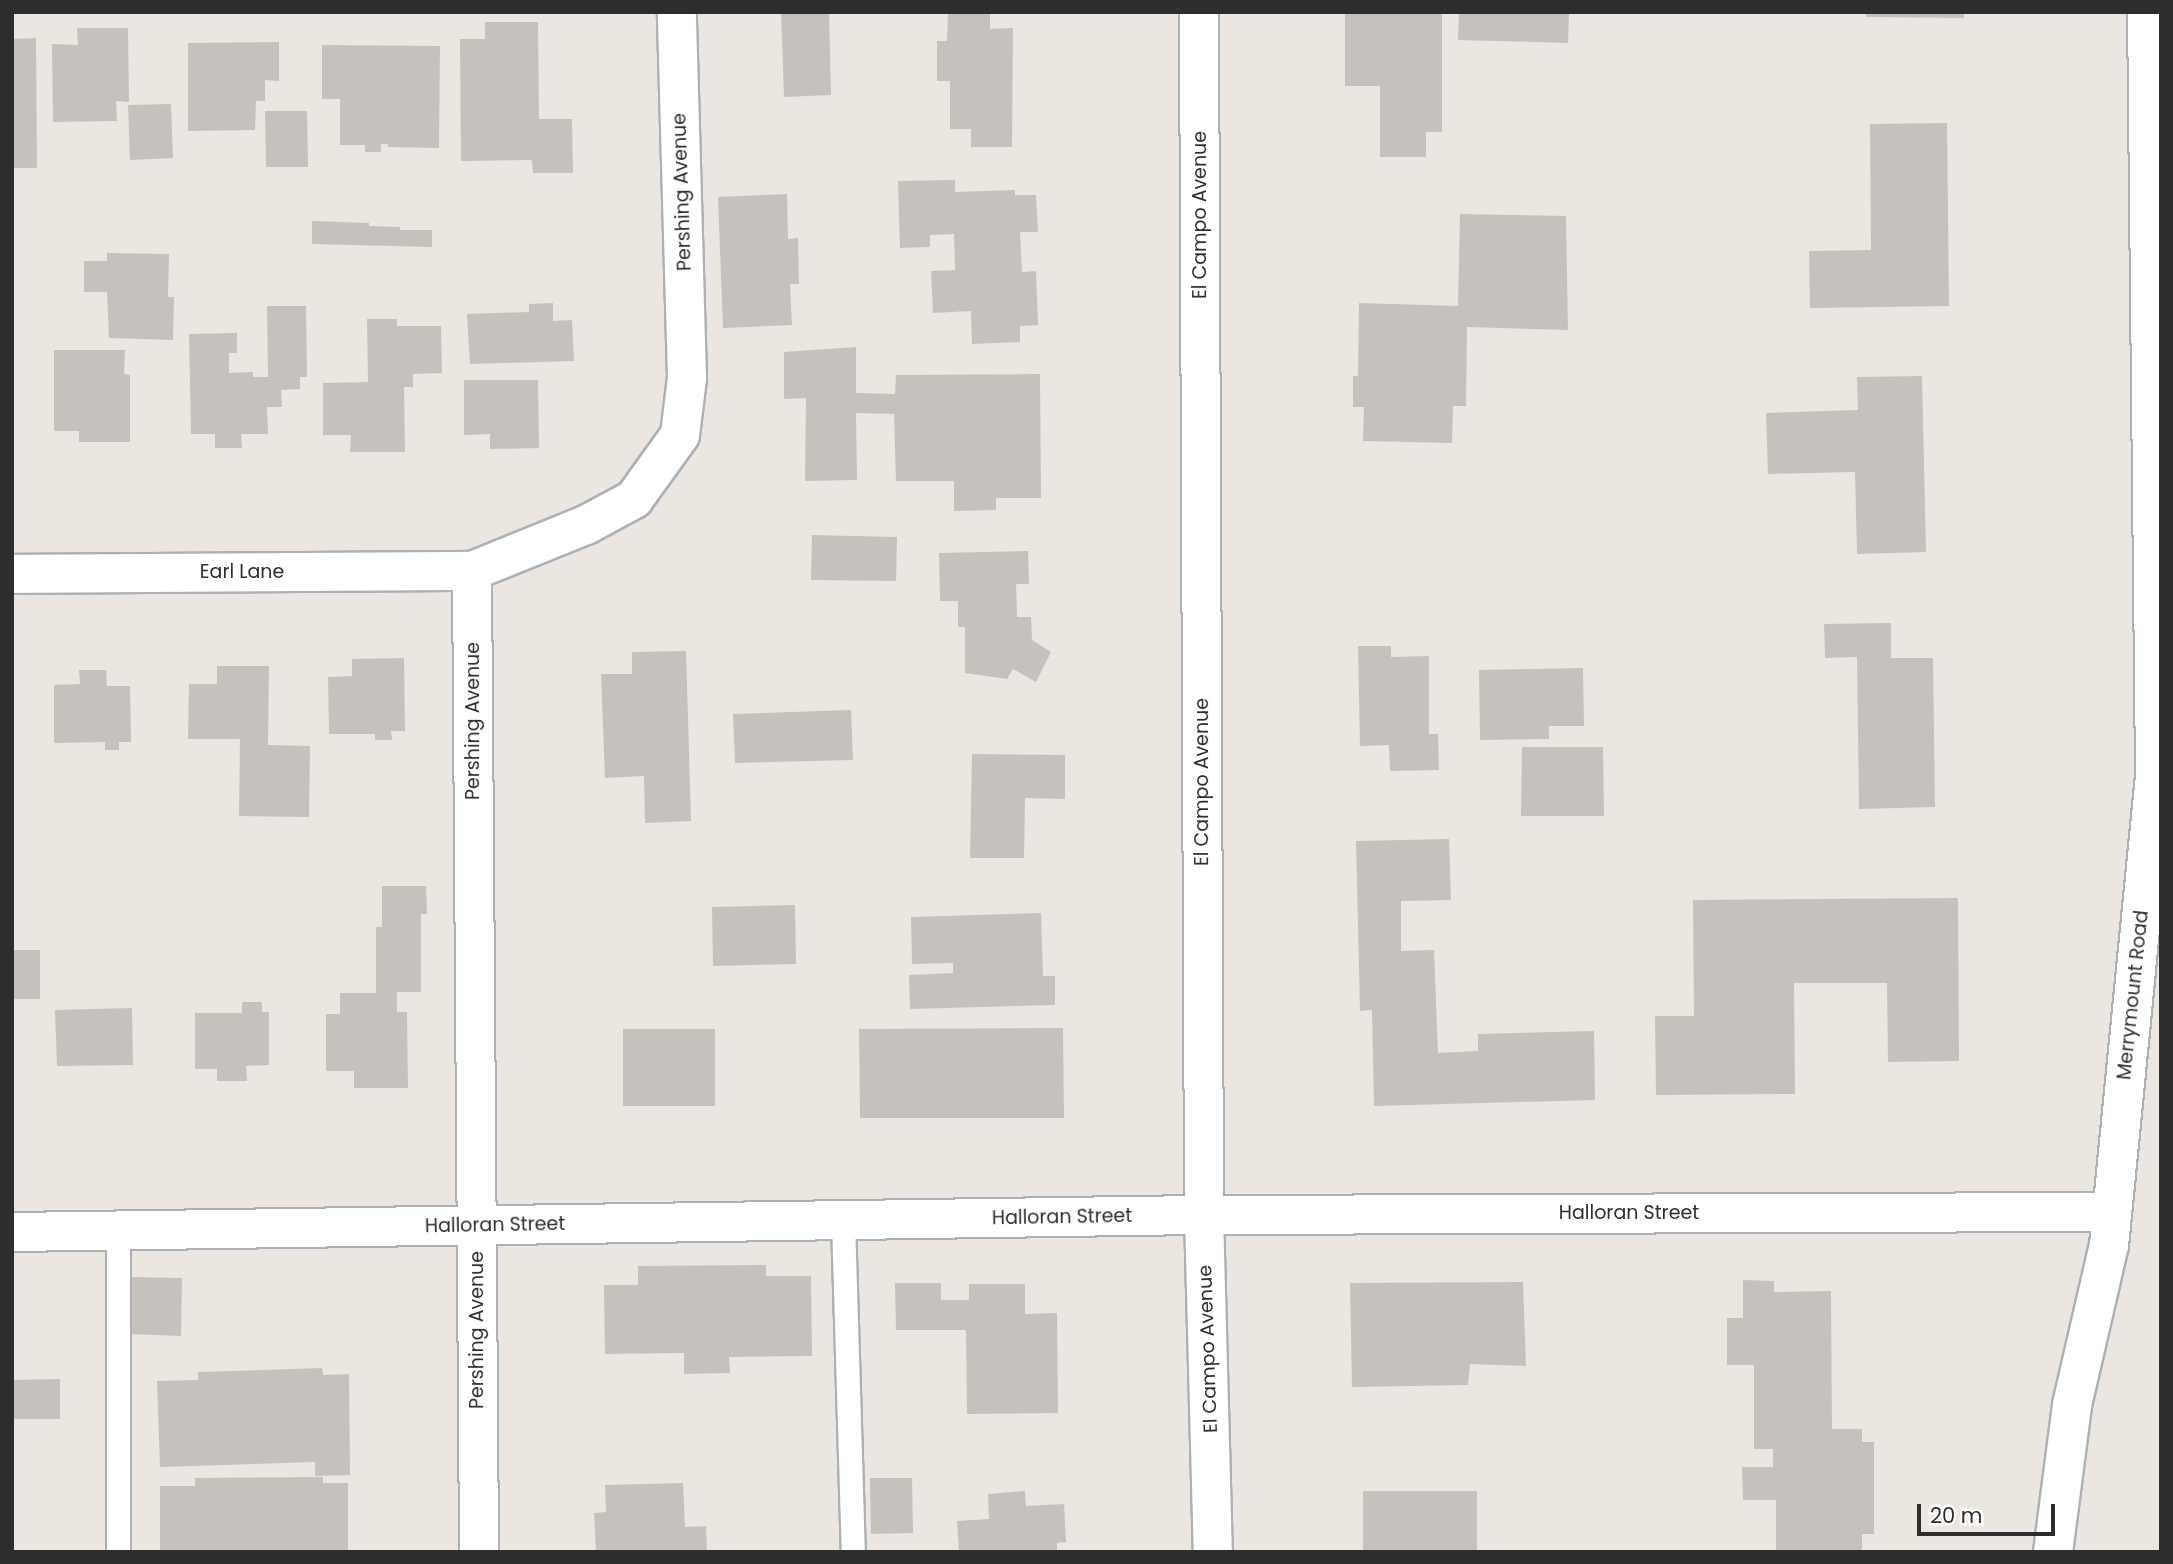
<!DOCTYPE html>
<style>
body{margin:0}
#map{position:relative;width:2173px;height:1564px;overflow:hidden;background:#ece6e1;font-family:Poppins,sans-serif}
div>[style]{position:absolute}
.building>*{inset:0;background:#c5c1bc}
.roads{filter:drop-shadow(2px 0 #adb0b7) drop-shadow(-2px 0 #adb0b7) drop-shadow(0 2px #adb0b7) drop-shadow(0 -2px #adb0b7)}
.service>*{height:23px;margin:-11.5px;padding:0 11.5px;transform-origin:11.5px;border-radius:11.5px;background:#fff}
.minor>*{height:38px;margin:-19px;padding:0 19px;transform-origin:19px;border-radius:19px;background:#fff}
span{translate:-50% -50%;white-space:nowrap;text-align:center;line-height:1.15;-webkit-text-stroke:7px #fff;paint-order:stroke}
.street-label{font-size:19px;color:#2d2d2d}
.frame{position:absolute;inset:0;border:14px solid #2d2d2d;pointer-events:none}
.scale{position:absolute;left:1917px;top:1504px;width:138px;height:32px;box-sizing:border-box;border:4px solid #2d2d2d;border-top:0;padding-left:9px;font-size:21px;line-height:24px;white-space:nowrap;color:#2d2d2d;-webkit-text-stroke:5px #fff;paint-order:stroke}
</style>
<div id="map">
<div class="building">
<div style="clip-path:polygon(781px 12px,829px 12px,831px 95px,784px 97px)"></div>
<div style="clip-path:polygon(948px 12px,990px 12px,990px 29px,1013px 28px,1012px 147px,971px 147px,971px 129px,950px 129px,950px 81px,937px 81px,937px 41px,947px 41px)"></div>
<div style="clip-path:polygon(1345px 12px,1442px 12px,1442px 132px,1426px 132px,1426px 157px,1380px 157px,1380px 86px,1345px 86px)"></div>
<div style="clip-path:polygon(1459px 12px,1569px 12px,1568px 43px,1458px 40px)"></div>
<div style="clip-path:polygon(1866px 12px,1964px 12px,1964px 18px,1866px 17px)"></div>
<div style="clip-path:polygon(485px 22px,538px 22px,539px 119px,572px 119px,573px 173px,533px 173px,532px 160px,461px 161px,460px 39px,485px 39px)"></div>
<div style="clip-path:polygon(77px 28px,128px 28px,129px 102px,116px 101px,117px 121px,53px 122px,52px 44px,78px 45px)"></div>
<div style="clip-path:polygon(36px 38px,37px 168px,12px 168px,12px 39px)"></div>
<div style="clip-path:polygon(279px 42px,279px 81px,265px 80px,265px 101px,256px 101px,255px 130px,188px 131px,188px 43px)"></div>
<div style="clip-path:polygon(322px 45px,440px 46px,439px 148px,388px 147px,388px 144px,381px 144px,381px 152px,365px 152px,365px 145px,340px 145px,340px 99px,322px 99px)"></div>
<div style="clip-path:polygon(171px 104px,173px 158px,130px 160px,128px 105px)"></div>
<div style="clip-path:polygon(265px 111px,307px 111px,308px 167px,266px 167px)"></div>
<div style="clip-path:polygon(1947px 123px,1949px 306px,1810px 308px,1809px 251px,1871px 250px,1870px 124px)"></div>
<div style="clip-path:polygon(955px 180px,955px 192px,1015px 190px,1015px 195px,1036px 195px,1038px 232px,1020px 232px,1022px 272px,1036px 271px,1038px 325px,1020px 326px,1020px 342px,972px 344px,971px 311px,933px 313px,931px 271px,955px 270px,954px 234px,930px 235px,930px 247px,900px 248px,898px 181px)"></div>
<div style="clip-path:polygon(787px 194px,788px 239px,798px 238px,799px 284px,790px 284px,792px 325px,723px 328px,718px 197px)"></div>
<div style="clip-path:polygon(1460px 214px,1566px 216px,1568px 330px,1467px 327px,1466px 406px,1453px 406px,1452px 443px,1363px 441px,1364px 407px,1353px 407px,1353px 376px,1358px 376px,1359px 303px,1458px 306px)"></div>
<div style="clip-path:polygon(312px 221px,369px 223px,369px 226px,400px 227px,400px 230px,432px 230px,432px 247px,312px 244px)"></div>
<div style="clip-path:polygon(107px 253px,169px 254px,168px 297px,174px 297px,173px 340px,109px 338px,107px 292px,84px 292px,84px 261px,107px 261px)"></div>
<div style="clip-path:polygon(553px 303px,553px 321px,572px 320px,574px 361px,470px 364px,467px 314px,529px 312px,529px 304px)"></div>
<div style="clip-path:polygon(267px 306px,306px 306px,307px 377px,300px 377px,300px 389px,281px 390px,282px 407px,267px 407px,268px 434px,241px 434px,242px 448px,215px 448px,215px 434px,191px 434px,189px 334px,237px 333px,237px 353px,229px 353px,229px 373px,253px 372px,253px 377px,268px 377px)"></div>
<div style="clip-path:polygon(367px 319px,397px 319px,397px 326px,441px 326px,442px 373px,413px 374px,413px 387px,404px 387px,405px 452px,350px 452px,351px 435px,323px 435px,323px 383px,368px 382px)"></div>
<div style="clip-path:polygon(856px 347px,856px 393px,895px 394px,896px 375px,1040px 374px,1041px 498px,996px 498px,996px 510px,954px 511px,954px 481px,896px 481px,894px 414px,856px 413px,857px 480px,805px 481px,806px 398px,784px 399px,784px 352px)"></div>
<div style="clip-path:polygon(54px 350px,125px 350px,124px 374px,130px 375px,130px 442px,79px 442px,79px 431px,54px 431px)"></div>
<div style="clip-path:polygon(1922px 376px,1926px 552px,1857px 554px,1855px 472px,1768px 474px,1766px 413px,1858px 410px,1857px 377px)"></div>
<div style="clip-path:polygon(464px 380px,538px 380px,539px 448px,490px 449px,490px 434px,464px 435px)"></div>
<div style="clip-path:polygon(812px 535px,897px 537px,896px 581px,811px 580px)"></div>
<div style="clip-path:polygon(1028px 551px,1029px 584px,1016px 584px,1017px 617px,1031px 617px,1032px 640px,1051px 652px,1036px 682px,1013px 669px,1007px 679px,965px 673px,965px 627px,958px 627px,958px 601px,940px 601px,939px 553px)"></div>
<div style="clip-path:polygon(1891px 623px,1891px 658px,1933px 658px,1935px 807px,1859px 809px,1857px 657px,1825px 658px,1824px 624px)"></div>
<div style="clip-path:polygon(1358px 646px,1391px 646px,1391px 657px,1429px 656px,1429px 734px,1438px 734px,1439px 770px,1390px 771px,1389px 745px,1360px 746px)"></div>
<div style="clip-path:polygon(686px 651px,691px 821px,645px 823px,644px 776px,605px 778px,601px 674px,632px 674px,632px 652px)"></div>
<div style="clip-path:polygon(404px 658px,405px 731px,391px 731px,392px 740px,375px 740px,375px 734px,329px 734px,328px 677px,352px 676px,352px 659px)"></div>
<div style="clip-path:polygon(217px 666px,269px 666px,268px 745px,310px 746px,309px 817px,239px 816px,240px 739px,188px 739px,189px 684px,217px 684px)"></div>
<div style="clip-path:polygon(1583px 668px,1584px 726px,1549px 726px,1549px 739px,1480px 740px,1479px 670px)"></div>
<div style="clip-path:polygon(79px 670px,106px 670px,107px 686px,130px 686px,131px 742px,119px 742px,119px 750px,105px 750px,105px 742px,54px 743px,54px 685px,80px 684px)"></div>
<div style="clip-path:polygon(851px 710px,853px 760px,735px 763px,733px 714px)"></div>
<div style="clip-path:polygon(1522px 747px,1603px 747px,1604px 816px,1521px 816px)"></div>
<div style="clip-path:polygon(972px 754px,1065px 755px,1065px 799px,1025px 798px,1024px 858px,970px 858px)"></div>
<div style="clip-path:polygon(1449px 839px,1451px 900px,1401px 901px,1401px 951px,1434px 950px,1438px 1053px,1478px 1051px,1478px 1034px,1594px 1031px,1595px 1100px,1374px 1106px,1372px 1010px,1360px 1011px,1356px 841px)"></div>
<div style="clip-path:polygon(382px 886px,426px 886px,427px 914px,421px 914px,421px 992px,397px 992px,397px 1012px,407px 1012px,408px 1088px,354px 1088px,354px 1071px,326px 1071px,326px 1014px,340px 1014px,340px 993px,376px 993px,376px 927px,382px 927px)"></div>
<div style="clip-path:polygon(1958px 898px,1959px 1061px,1888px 1062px,1887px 983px,1794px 983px,1795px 1094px,1656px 1095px,1655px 1016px,1694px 1016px,1693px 900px)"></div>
<div style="clip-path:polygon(795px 905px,796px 964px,713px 966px,712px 907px)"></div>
<div style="clip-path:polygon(1041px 913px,1043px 976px,1055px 976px,1055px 1005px,910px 1009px,909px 975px,953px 973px,953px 963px,912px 964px,911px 917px)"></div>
<div style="clip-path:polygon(12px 950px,40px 950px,40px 999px,12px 999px)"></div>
<div style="clip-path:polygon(242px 1002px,262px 1002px,262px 1012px,269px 1012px,269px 1065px,246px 1066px,247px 1081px,217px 1081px,217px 1069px,195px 1069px,195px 1013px,242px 1013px)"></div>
<div style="clip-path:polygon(132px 1008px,133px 1065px,57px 1066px,55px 1010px)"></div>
<div style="clip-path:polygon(1063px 1028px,1064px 1118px,860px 1118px,859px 1029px)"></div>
<div style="clip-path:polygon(623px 1029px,715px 1029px,715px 1106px,623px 1106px)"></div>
<div style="clip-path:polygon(766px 1265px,766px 1276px,811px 1276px,812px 1356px,729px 1357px,730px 1373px,684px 1374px,684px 1353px,605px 1354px,604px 1285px,638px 1285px,638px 1266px)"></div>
<div style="clip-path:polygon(130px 1277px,182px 1278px,181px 1336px,129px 1334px)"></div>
<div style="clip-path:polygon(1743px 1280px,1774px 1281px,1774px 1292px,1831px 1291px,1832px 1429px,1862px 1429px,1862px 1442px,1874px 1442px,1874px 1534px,1862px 1534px,1862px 1552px,1776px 1552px,1776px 1500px,1743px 1500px,1742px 1467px,1773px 1467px,1773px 1449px,1754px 1449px,1754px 1365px,1727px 1365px,1727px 1318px,1743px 1318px)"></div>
<div style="clip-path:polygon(1523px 1282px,1526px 1366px,1470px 1364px,1468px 1385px,1352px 1387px,1350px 1283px)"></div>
<div style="clip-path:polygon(895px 1283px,941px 1283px,941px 1300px,969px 1300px,969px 1284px,1025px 1284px,1025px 1314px,1057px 1313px,1058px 1413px,967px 1414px,966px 1330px,896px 1330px)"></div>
<div style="clip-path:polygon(322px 1368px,323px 1375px,349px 1374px,350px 1475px,315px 1476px,315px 1462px,160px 1467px,157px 1381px,198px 1380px,198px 1372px)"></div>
<div style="clip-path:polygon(60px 1379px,60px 1419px,12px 1419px,12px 1380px)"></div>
<div style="clip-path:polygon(323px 1477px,323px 1483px,348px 1483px,348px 1552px,160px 1552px,160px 1486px,195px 1486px,195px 1478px)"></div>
<div style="clip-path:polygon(870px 1478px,912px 1478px,913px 1533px,871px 1534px)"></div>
<div style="clip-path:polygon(683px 1483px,685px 1527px,706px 1526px,707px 1552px,596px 1552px,594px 1513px,606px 1512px,605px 1485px)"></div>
<div style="clip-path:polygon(1025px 1491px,1026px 1506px,1064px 1504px,1066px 1542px,1057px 1543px,1057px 1552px,959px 1552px,957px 1521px,989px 1519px,988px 1494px)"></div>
<div style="clip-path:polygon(1363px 1491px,1477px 1491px,1477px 1552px,1363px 1552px)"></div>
</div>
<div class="roads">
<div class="service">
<div style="left:843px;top:1221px;width:331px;rotate:88.3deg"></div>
<div style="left:118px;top:1231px;width:321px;rotate:90deg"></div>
</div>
<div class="minor">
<div style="left:1199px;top:12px;width:1203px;rotate:89.76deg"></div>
<div style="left:1204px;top:1215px;width:337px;rotate:88.5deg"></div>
<div style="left:472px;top:571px;width:981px;rotate:89.59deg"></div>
<div style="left:12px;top:574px;width:460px;rotate:-0.4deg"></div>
<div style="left:472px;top:571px;width:123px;rotate:-22deg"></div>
<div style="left:586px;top:525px;width:55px;rotate:-28.4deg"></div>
<div style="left:634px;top:499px;width:79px;rotate:-54.3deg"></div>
<div style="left:680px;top:435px;width:57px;rotate:-83deg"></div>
<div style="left:687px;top:378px;width:366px;rotate:-91.6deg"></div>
<div style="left:12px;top:1232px;width:1192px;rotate:-0.82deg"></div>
<div style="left:1204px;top:1215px;width:908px;rotate:-0.19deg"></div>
<div style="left:2053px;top:1552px;width:148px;rotate:-82.6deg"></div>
<div style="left:2072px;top:1405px;width:164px;rotate:-77deg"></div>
<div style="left:2109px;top:1245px;width:475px;rotate:-84.4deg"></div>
<div style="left:2155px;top:772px;width:760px;rotate:-90.6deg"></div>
</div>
</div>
<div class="street-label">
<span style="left:682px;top:192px;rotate:-92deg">Pershing Avenue</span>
<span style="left:1200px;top:215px;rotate:-90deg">El Campo Avenue</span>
<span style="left:242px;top:572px">Earl Lane</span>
<span style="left:473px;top:721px;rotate:-90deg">Pershing Avenue</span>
<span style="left:1202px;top:782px;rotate:-90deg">El Campo Avenue</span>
<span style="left:2133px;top:995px;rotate:-84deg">Merrymount Road</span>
<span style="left:1629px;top:1213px">Halloran Street</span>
<span style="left:1062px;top:1217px;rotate:-1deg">Halloran Street</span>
<span style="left:495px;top:1225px;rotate:-1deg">Halloran Street</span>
<span style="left:477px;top:1330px;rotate:-90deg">Pershing Avenue</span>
<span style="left:1208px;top:1349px;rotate:-92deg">El Campo Avenue</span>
</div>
<div class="frame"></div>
<div class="scale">20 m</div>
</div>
